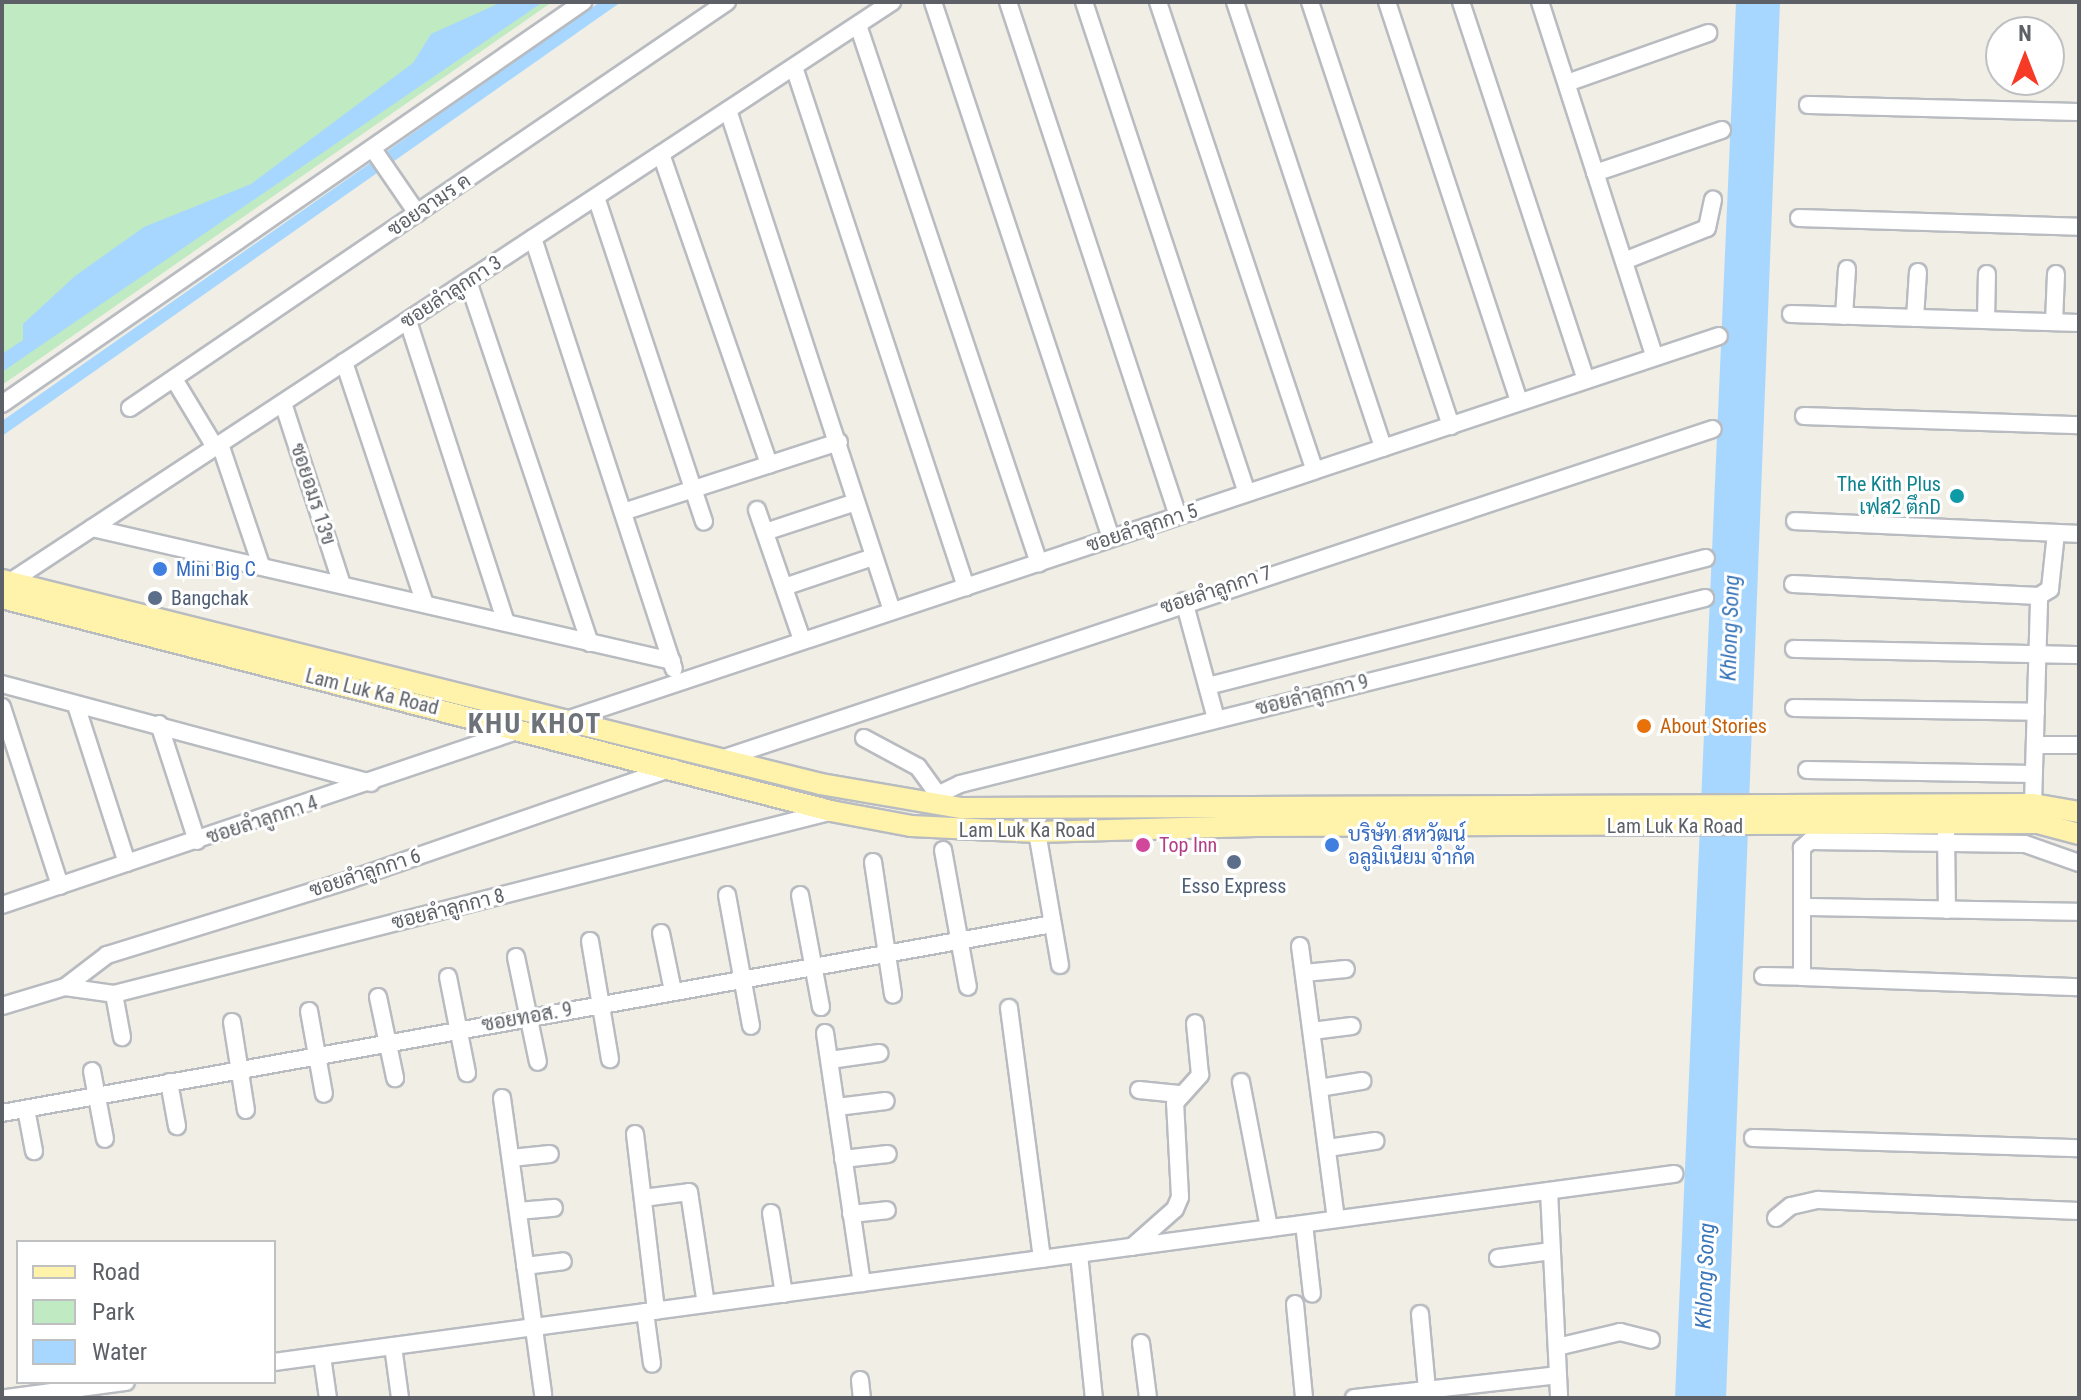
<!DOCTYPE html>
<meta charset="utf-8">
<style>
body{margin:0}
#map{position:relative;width:2081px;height:1400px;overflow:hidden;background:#f0eee5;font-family:"Roboto Condensed",Sarabun,sans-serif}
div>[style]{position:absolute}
.green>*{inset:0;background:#c0eac1}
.water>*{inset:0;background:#a7d7ff}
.roads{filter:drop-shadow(2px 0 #b8bbc0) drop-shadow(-2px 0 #b8bbc0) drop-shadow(0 2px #b8bbc0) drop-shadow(0 -2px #b8bbc0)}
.minor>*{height:16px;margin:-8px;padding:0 8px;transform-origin:8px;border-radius:8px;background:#fff}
.major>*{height:20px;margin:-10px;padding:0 10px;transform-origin:10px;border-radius:10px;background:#fff3ac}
.dots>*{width:22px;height:22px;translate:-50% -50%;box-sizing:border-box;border:4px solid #fff;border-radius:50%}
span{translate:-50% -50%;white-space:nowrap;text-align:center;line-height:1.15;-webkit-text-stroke:6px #fff;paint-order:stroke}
.street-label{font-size:20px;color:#5d6167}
.culture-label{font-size:20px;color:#0d838f}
.right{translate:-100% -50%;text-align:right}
.shop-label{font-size:20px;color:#366cbe}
.left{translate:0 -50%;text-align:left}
.service-label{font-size:20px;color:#4e5e75}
.food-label{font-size:20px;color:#c56008}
.hotel-label{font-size:20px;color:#b23c85}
.water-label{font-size:22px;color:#3a76ba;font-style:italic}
.district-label{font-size:28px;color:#6e7379;font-weight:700;letter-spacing:2px}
.frame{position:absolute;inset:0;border:4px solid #5d6167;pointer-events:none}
.legend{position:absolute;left:16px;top:1240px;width:260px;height:144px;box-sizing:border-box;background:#fff;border:2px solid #bec0c2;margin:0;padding:10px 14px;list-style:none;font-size:24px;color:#5d6167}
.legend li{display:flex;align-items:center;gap:16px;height:40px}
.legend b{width:40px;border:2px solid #bec0c2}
.north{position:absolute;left:1985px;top:16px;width:80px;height:80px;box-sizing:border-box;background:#fff;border:2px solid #bec0c2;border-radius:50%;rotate:0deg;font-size:22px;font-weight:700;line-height:32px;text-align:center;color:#5d6167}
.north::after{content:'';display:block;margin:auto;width:28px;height:36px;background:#f63a26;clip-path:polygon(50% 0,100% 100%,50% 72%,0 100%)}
</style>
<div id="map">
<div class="green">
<div style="clip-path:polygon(2px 2px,552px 2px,2px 385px)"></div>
</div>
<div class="water">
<div style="clip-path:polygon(502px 2px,543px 2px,2px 372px,2px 354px,23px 340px,23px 324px,75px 276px,144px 227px,251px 184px,413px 63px,431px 34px)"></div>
<div style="clip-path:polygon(600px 2px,621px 2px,2px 436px,2px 421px)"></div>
<div style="clip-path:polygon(1736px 2px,1780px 2px,1726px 1398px,1675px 1398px)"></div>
</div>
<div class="roads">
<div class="minor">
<div style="left:933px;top:2px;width:565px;rotate:71.63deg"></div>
<div style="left:1008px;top:2px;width:541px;rotate:71.7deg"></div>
<div style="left:1084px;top:2px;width:517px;rotate:71.64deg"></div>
<div style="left:1158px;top:2px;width:494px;rotate:71.5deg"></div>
<div style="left:1235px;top:2px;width:470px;rotate:71.6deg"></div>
<div style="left:1310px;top:2px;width:447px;rotate:71.6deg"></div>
<div style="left:1387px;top:2px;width:421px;rotate:71.7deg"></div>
<div style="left:1461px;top:2px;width:397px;rotate:71.7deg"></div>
<div style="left:1540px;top:2px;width:373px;rotate:72.1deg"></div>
<div style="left:858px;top:25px;width:568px;rotate:71.41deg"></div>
<div style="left:794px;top:67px;width:548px;rotate:71.7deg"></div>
<div style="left:1567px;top:83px;width:150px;rotate:-19.5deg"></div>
<div style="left:1808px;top:105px;width:271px;rotate:1.5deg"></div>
<div style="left:728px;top:110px;width:527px;rotate:71.87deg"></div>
<div style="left:373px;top:149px;width:78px;rotate:55.5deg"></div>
<div style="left:661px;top:154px;width:329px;rotate:70.8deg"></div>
<div style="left:1595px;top:173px;width:134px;rotate:-18.7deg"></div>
<div style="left:596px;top:197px;width:342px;rotate:71.6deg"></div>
<div style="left:1799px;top:218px;width:280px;rotate:1.8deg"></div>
<div style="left:533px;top:238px;width:453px;rotate:71.9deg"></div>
<div style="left:1624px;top:261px;width:89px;rotate:-21.7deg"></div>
<div style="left:1707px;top:228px;width:29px;rotate:-78deg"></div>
<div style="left:468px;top:281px;width:382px;rotate:71.4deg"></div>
<div style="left:1791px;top:314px;width:288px;rotate:1.8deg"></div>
<div style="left:1844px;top:316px;width:47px;rotate:-86.3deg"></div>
<div style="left:1915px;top:318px;width:46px;rotate:-86.3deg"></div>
<div style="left:1986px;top:320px;width:46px;rotate:-88.8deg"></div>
<div style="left:408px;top:321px;width:317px;rotate:72deg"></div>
<div style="left:2054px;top:322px;width:48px;rotate:-87.6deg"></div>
<div style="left:344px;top:362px;width:255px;rotate:71.5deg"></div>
<div style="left:174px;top:379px;width:79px;rotate:58.9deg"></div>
<div style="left:283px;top:403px;width:191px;rotate:72deg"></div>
<div style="left:2px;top:404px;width:707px;rotate:-34.68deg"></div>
<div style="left:130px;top:408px;width:722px;rotate:-34.22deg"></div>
<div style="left:1804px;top:416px;width:275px;rotate:1.9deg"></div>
<div style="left:220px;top:444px;width:128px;rotate:71.3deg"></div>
<div style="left:757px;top:510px;width:138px;rotate:70.9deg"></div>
<div style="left:623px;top:512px;width:227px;rotate:-18deg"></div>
<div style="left:1795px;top:521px;width:284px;rotate:2.6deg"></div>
<div style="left:92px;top:528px;width:595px;rotate:12.92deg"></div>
<div style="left:765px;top:532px;width:89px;rotate:-18.2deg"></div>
<div style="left:10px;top:582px;width:1056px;rotate:-33.33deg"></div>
<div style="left:1793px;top:584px;width:246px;rotate:2.8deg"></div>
<div style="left:2039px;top:596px;width:13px;rotate:-32deg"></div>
<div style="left:2050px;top:589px;width:56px;rotate:-83.9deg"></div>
<div style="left:784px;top:587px;width:91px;rotate:-18.6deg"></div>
<div style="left:1184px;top:601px;width:122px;rotate:74.8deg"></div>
<div style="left:1794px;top:649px;width:285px;rotate:1.2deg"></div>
<div style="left:2px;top:684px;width:382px;rotate:15deg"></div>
<div style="left:1208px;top:686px;width:514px;rotate:-14.41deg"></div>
<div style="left:76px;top:705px;width:166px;rotate:72.1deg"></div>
<div style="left:2px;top:707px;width:188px;rotate:72deg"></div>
<div style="left:1794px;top:708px;width:242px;rotate:0.9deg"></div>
<div style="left:566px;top:720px;width:1215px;rotate:-18.42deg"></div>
<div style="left:159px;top:724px;width:123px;rotate:72deg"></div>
<div style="left:864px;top:738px;width:61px;rotate:28.2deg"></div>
<div style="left:918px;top:767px;width:32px;rotate:54deg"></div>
<div style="left:2036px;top:745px;width:43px"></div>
<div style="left:721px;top:759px;width:1045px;rotate:-18.4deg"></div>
<div style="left:1807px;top:770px;width:227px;rotate:1deg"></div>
<div style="left:923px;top:802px;width:41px;rotate:-25.9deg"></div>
<div style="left:960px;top:784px;width:768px;rotate:-14.02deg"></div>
<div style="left:2033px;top:804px;width:208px;rotate:-88.3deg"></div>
<div style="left:1037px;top:832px;width:135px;rotate:80.2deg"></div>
<div style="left:1946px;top:832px;width:78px;rotate:89.3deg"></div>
<div style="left:943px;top:850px;width:139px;rotate:79.7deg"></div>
<div style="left:873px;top:862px;width:134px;rotate:81.4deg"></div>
<div style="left:2079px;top:863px;width:57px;rotate:-160.6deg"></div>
<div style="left:2025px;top:844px;width:215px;rotate:-179.2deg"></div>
<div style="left:1810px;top:841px;width:11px;rotate:139deg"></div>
<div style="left:1802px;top:848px;width:129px;rotate:90deg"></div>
<div style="left:1802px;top:977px;width:277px;rotate:2.1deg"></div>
<div style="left:727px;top:895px;width:133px;rotate:79.6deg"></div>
<div style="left:800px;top:895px;width:114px;rotate:79.4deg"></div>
<div style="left:2px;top:905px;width:547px;rotate:-18.67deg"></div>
<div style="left:1803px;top:907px;width:276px;rotate:1deg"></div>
<div style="left:661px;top:933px;width:59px;rotate:78.3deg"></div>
<div style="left:590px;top:941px;width:120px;rotate:80.4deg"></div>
<div style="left:1300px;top:946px;width:275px;rotate:82.5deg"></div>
<div style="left:516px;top:957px;width:107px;rotate:78.2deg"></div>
<div style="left:1304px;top:973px;width:42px;rotate:-5.4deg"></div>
<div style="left:1763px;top:976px;width:39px;rotate:1deg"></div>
<div style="left:448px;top:977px;width:98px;rotate:78.8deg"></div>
<div style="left:65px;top:987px;width:53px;rotate:-37.3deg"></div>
<div style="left:107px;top:955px;width:253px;rotate:-17.2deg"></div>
<div style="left:349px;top:880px;width:343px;rotate:-19.1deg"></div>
<div style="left:114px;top:994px;width:44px;rotate:79.5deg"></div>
<div style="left:378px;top:997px;width:83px;rotate:78.1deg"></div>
<div style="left:2px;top:1006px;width:66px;rotate:-16.8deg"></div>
<div style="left:65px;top:987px;width:49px;rotate:8.1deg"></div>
<div style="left:114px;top:994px;width:738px;rotate:-14.28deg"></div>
<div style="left:1009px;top:1008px;width:253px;rotate:82.5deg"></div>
<div style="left:309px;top:1011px;width:84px;rotate:79.8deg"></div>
<div style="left:232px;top:1022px;width:89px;rotate:81deg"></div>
<div style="left:1312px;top:1031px;width:40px;rotate:-7.1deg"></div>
<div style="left:825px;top:1033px;width:253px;rotate:81.6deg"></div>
<div style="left:830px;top:1060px;width:50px;rotate:-8deg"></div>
<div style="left:92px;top:1071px;width:69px;rotate:79.2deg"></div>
<div style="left:169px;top:1082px;width:45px;rotate:79.7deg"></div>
<div style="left:1241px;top:1082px;width:149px;rotate:79.1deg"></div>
<div style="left:1319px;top:1088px;width:44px;rotate:-9.2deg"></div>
<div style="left:1139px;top:1090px;width:40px;rotate:5.7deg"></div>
<div style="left:502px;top:1098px;width:300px;rotate:82.1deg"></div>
<div style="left:837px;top:1107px;width:49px;rotate:-7deg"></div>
<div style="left:26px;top:1109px;width:43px;rotate:79.2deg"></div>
<div style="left:2px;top:1113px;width:1067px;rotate:-10.2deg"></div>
<div style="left:635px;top:1134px;width:178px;rotate:83.2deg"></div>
<div style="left:1753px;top:1138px;width:326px;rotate:1.8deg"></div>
<div style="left:1328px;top:1148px;width:48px;rotate:-8.5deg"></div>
<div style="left:511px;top:1158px;width:39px;rotate:-6deg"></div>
<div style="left:843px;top:1159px;width:45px;rotate:-6.3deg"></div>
<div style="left:1549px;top:1191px;width:207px;rotate:87.2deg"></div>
<div style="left:643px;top:1198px;width:46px;rotate:-7.4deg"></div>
<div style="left:689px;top:1192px;width:113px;rotate:81.4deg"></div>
<div style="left:518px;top:1211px;width:36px;rotate:-5deg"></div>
<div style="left:771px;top:1213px;width:82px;rotate:80.9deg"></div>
<div style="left:851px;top:1214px;width:36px;rotate:-6deg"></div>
<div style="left:1776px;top:1218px;width:19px;rotate:-39deg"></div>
<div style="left:1791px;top:1206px;width:28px;rotate:-13deg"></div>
<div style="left:1818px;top:1200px;width:261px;rotate:2.4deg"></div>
<div style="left:1304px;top:1224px;width:70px;rotate:83.5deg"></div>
<div style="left:1132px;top:1247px;width:57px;rotate:-41.5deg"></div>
<div style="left:1175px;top:1209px;width:13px;rotate:-67deg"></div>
<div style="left:1180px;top:1197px;width:94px;rotate:-93deg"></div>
<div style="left:1175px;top:1103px;width:38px;rotate:-48deg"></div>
<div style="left:1200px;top:1075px;width:52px;rotate:-95.5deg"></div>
<div style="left:1079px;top:1254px;width:145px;rotate:84.1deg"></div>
<div style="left:1498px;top:1258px;width:54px;rotate:-7.4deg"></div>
<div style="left:525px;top:1266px;width:38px;rotate:-7deg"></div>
<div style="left:1295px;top:1304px;width:94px;rotate:84.5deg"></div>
<div style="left:645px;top:1312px;width:52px;rotate:82.3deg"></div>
<div style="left:1420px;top:1314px;width:76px;rotate:84.7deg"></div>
<div style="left:1141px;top:1343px;width:55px;rotate:82.7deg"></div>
<div style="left:393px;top:1346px;width:52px;rotate:82.3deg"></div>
<div style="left:1557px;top:1347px;width:65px;rotate:-13.4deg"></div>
<div style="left:1620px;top:1332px;width:32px;rotate:14deg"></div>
<div style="left:322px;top:1356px;width:42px;rotate:81.9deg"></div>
<div style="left:274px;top:1362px;width:1413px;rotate:-7.65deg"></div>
<div style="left:860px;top:1380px;width:18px;rotate:84deg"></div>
<div style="left:6px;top:1398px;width:121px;rotate:-7.6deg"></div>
<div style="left:1354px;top:1398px;width:205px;rotate:-6.4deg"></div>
</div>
<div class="major">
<div style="left:2px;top:580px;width:844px;rotate:13.99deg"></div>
<div style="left:821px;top:784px;width:143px;rotate:9.7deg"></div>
<div style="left:962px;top:808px;width:1071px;rotate:-0.21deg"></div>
<div style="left:2033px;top:804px;width:47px;rotate:9.9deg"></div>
<div style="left:2px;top:598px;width:856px;rotate:14.41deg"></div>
<div style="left:831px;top:811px;width:81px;rotate:10.6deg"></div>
<div style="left:911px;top:826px;width:126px;rotate:2.7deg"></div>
<div style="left:1037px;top:832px;width:219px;rotate:-1.6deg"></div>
<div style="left:1256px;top:826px;width:782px;rotate:-0.22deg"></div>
<div style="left:2038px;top:823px;width:42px;rotate:15deg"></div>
</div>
</div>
<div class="dots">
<div style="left:1957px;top:496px;background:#0f9aa8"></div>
<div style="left:160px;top:569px;background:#3f7fe0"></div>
<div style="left:155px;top:598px;background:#5c6f8a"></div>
<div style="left:1644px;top:726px;background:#e8710a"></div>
<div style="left:1143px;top:845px;background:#d1479c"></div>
<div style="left:1332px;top:845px;background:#3f7fe0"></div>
<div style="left:1234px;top:862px;background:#5c6f8a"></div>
</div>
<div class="street-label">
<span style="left:429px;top:205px;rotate:-34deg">ซอยจามร ค</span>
<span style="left:451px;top:292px;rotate:-33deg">ซอยลำลูกกา 3</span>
<span style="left:313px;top:494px;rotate:72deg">ซอยอมร 13ข</span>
<span style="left:1142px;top:528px;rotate:-18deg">ซอยลำลูกกา 5</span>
<span style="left:1216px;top:590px;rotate:-18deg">ซอยลำลูกกา 7</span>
<span style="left:372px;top:692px;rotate:14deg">Lam Luk Ka Road</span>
<span style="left:1312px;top:695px;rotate:-14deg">ซอยลำลูกกา 9</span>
<span style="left:262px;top:820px;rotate:-18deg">ซอยลำลูกกา 4</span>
<span style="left:1675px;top:826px">Lam Luk Ka Road</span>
<span style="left:1027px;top:830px">Lam Luk Ka Road</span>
<span style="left:365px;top:873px;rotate:-18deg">ซอยลำลูกกา 6</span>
<span style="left:448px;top:909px;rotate:-14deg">ซอยลำลูกกา 8</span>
<span style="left:527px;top:1017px;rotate:-10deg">ซอยทอส. 9</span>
</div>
<div class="culture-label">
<span class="right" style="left:1941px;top:496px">The Kith Plus<br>เฟส2 ตึกD</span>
</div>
<div class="shop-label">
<span class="left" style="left:176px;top:569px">Mini Big C</span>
<span class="left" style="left:1348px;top:846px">บริษัท สหวัฒน์<br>อลูมิเนียม จำกัด</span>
</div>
<div class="service-label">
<span class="left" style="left:171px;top:598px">Bangchak</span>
<span style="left:1234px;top:886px">Esso Express</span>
</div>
<div class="food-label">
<span class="left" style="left:1660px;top:726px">About Stories</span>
</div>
<div class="hotel-label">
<span class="left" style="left:1159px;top:845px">Top Inn</span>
</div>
<div class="water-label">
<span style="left:1730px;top:628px;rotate:-88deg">Khlong Song</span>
<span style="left:1705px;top:1276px;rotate:-88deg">Khlong Song</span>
</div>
<div class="district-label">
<span style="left:535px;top:724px">KHU KHOT</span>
</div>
<div class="frame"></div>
<ul class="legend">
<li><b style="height:10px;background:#fff3ac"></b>Road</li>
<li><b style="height:22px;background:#c0eac1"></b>Park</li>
<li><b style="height:22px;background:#a7d7ff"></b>Water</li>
</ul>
<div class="north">N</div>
</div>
